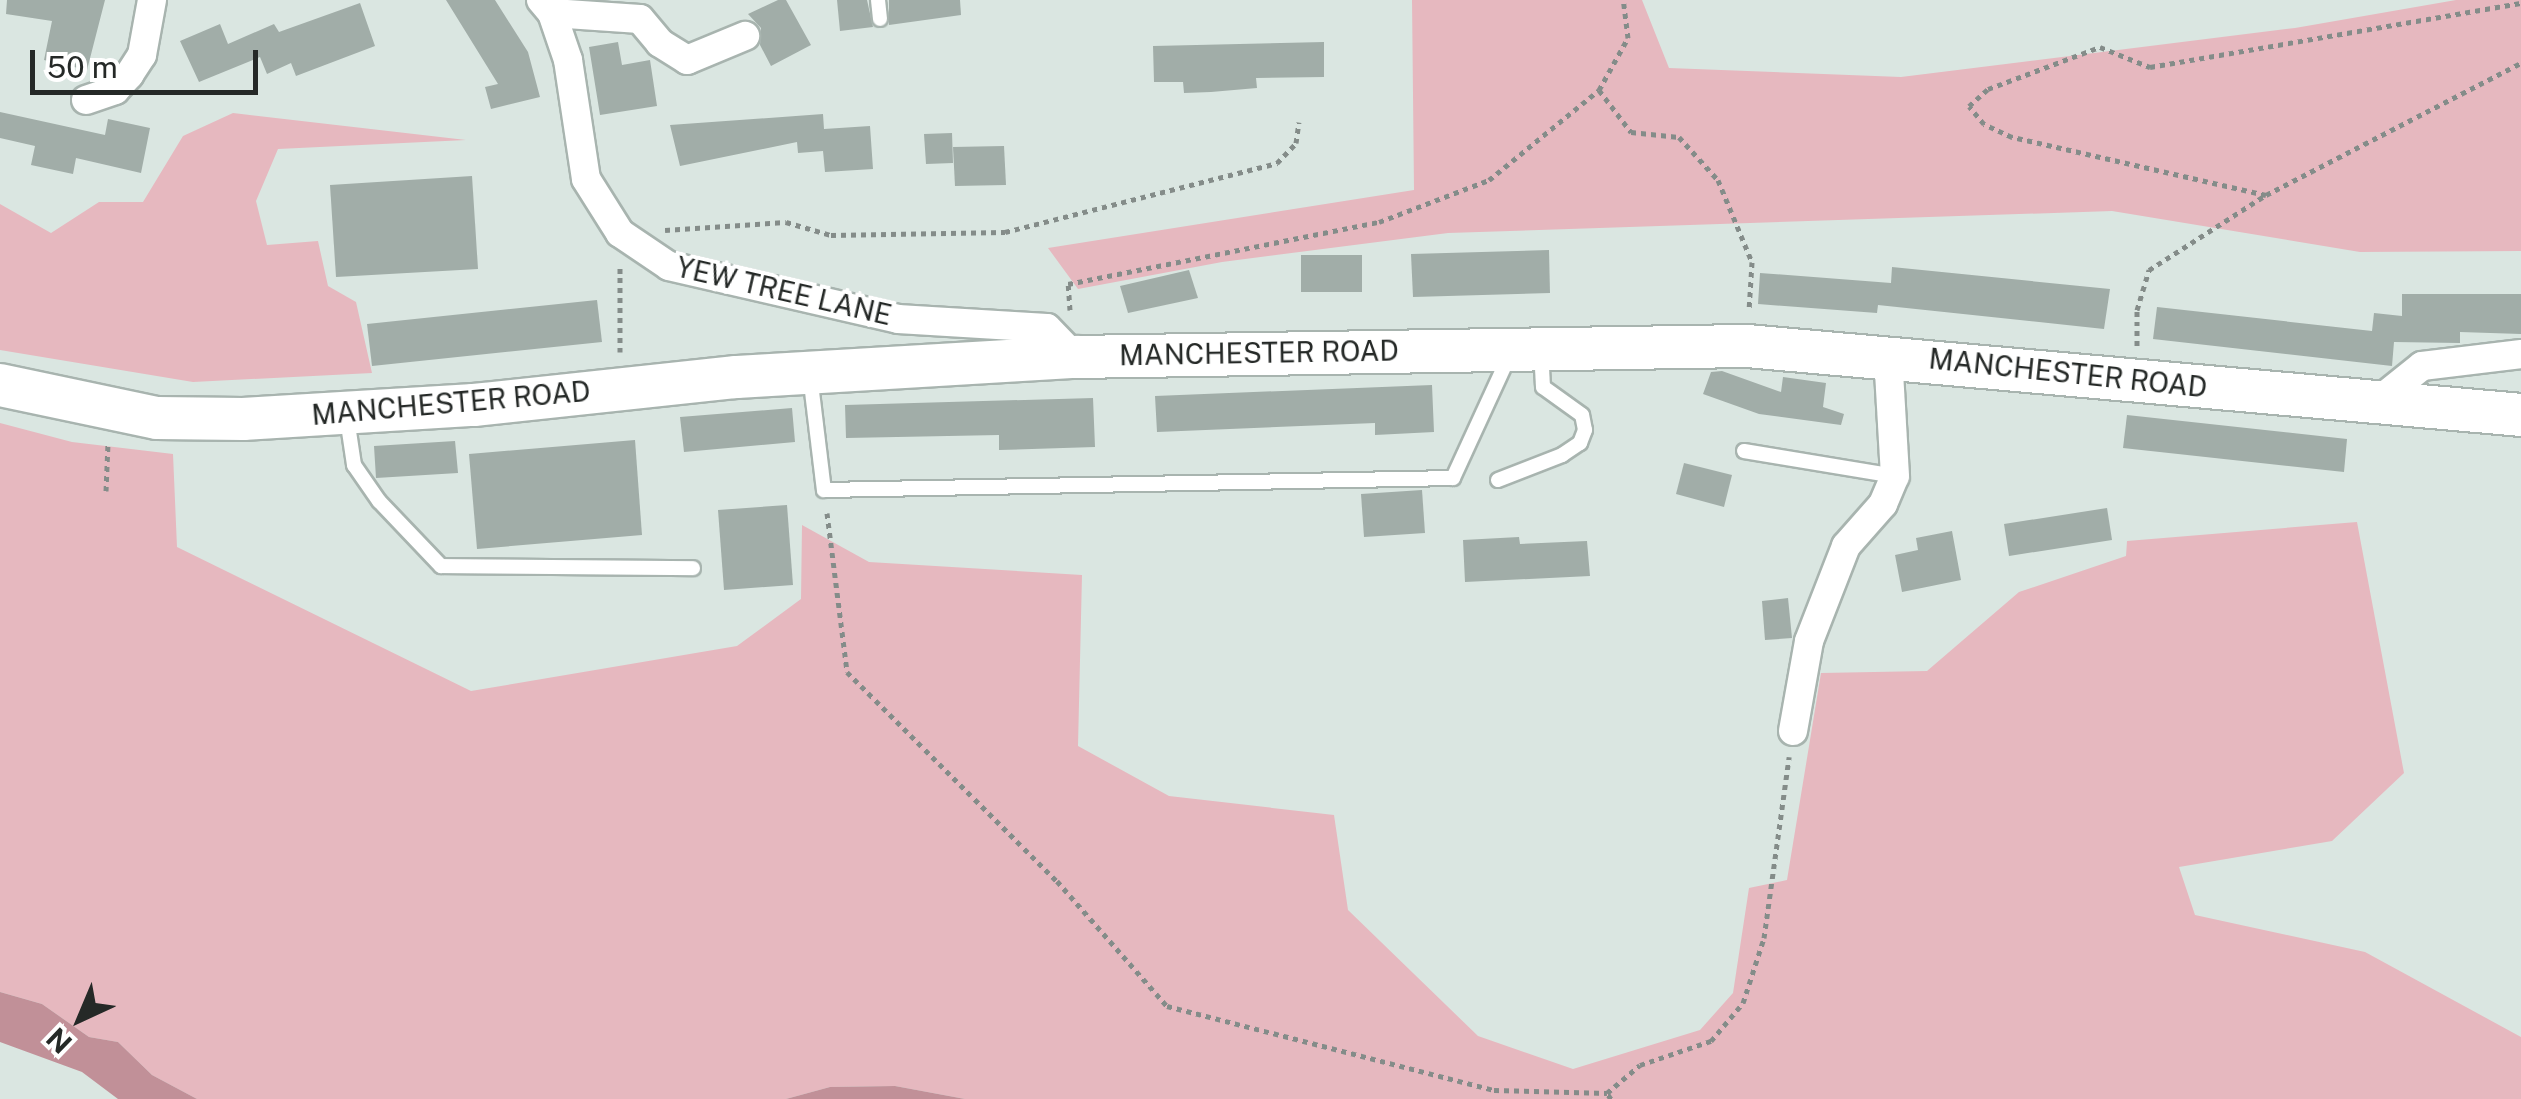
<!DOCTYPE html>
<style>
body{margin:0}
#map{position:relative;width:2521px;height:1099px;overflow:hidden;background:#dae6e1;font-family:"Public Sans",sans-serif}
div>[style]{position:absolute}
.green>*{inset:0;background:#e6b8bf}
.water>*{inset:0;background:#c19098}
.building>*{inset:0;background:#a1ada8}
.path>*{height:5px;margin-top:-2.5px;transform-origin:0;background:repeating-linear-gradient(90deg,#848c89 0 5px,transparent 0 10px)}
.roads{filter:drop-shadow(2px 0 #a8b4af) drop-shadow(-2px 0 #a8b4af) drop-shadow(0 2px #a8b4af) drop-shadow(0 -2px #a8b4af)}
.lane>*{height:14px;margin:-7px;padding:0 7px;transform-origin:7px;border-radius:7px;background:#fff}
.street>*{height:28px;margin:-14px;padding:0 14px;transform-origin:14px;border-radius:14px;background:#fff}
.primary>*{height:42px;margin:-21px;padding:0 21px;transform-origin:21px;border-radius:21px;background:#fff}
span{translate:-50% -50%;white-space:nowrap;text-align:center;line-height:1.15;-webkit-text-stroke:8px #fff;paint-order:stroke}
.street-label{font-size:28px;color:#252927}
.north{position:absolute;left:30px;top:969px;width:100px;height:100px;-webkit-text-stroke:8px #fff;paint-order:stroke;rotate:224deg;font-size:28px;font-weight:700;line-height:40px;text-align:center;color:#252927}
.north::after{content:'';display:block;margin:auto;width:35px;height:45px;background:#252927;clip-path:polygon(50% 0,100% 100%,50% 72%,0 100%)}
.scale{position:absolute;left:30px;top:50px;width:228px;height:45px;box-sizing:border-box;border:5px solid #252927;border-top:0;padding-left:12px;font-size:30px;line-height:35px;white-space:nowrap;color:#252927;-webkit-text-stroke:8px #fff;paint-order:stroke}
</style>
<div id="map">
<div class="green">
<div style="clip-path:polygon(1412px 0,1642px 0,1669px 68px,1901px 77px,2295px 28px,2456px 0,2521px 0,2521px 251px,2360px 252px,2112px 211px,1448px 233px,1222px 262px,1078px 289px,1048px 248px,1414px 190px)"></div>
<div style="clip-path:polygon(233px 113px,466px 140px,278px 149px,256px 201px,267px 245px,318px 241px,328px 286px,356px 302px,372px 373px,193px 382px,0 350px,0 204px,51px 233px,99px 202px,143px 202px,183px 136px)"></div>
<div style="clip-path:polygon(0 423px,72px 442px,173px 454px,177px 547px,471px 691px,737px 646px,801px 599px,802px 525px,869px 562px,1082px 575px,1078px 746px,1169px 796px,1334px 815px,1348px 910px,1478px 1036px,1573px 1069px,1700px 1030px,1733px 993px,1749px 888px,1787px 880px,1821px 673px,1927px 671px,2019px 592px,2126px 556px,2127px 541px,2357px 522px,2404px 773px,2332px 841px,2179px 867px,2195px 915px,2365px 952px,2521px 1037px,2521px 1099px,965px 1099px,895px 1086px,830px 1087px,786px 1099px,197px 1099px,152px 1075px,118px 1042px,89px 1037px,42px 1004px,0 992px)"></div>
</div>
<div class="water">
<div style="clip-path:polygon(0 992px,42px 1004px,89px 1037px,118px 1042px,152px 1075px,197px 1099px,118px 1099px,82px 1072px,0 1042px)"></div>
<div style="clip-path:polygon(895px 1086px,965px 1099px,786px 1099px,830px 1087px)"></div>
</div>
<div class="building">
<div style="clip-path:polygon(7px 0,105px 0,87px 70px,44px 60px,52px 21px,6px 14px)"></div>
<div style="clip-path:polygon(446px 0,495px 0,528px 52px,540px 97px,491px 109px,485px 87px,498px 84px)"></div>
<div style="clip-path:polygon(778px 0,786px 0,811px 45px,771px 66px,760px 45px,761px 28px,748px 14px)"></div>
<div style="clip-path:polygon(837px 0,867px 0,873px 27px,840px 31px)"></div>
<div style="clip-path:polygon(889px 0,960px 0,961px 15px,889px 25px)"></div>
<div style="clip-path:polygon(360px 3px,375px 46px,296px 76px,291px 63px,267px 74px,260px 57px,199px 82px,180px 41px,220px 24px,228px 44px,274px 24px,279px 32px)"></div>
<div style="clip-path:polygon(618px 42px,622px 65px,650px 60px,657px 106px,600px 115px,589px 47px)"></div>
<div style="clip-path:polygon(1324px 42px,1324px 77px,1256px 78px,1257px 88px,1211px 92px,1184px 93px,1183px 82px,1154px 82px,1153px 46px)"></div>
<div style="clip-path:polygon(0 112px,105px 135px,108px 119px,150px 128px,141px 173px,76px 158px,73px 174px,31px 165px,35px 146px,0 138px)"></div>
<div style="clip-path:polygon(823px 114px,824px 129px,870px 126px,873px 169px,825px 172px,823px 151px,798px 153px,797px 142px,680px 166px,670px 125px)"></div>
<div style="clip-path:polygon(952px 133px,953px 163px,926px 164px,924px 134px)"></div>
<div style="clip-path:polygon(1004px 146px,1006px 185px,955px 186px,953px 147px)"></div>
<div style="clip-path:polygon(472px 176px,478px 269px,336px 277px,330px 185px)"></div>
<div style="clip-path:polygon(1549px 250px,1550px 293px,1413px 297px,1411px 254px)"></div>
<div style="clip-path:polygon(1301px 255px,1362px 255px,1362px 292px,1301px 292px)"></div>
<div style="clip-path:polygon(1892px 267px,2110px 289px,2104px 329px,1878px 305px,1877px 313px,1758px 304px,1760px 273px,1891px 283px)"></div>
<div style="clip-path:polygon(1189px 270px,1198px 298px,1128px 313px,1120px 286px)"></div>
<div style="clip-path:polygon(2402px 294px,2521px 294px,2521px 334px,2460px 332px,2460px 343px,2394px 342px,2392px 366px,2153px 339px,2157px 307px,2372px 331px,2374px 313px,2402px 316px)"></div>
<div style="clip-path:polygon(597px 300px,602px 342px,372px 366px,367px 324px)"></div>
<div style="clip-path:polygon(1722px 371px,1781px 392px,1783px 377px,1826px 383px,1823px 407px,1844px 414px,1841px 425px,1759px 414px,1703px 394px,1711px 372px)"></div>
<div style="clip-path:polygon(1432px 385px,1434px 432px,1375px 435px,1375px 423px,1157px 432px,1155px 396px)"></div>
<div style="clip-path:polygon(1093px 398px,1095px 447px,999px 450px,999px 435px,846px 438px,845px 405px)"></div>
<div style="clip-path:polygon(792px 408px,795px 442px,684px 452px,680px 417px)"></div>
<div style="clip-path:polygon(2127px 415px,2347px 439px,2344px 472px,2123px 448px)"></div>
<div style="clip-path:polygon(635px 440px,642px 535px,477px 549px,469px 454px)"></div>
<div style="clip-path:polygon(455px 441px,458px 473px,376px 478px,374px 446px)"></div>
<div style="clip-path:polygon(1684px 463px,1732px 475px,1724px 507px,1676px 494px)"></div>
<div style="clip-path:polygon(1422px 490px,1425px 533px,1364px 537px,1361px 494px)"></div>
<div style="clip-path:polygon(787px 505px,793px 585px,724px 590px,718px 510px)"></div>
<div style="clip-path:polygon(2107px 508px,2112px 540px,2009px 556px,2004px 524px)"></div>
<div style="clip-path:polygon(1952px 531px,1961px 580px,1902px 592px,1895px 555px,1918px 550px,1916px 538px)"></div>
<div style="clip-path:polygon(1519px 537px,1520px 544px,1587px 541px,1590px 576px,1465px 582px,1463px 540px)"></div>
<div style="clip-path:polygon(1788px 598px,1792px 638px,1765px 640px,1762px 601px)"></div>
</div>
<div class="path">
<div style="left:1599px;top:90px;width:53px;rotate:52.7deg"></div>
<div style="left:1631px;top:132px;width:48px;rotate:5.9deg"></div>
<div style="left:1679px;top:137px;width:58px;rotate:47.8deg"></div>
<div style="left:1718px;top:180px;width:89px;rotate:67.5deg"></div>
<div style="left:1752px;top:262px;width:49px;rotate:93.5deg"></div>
<div style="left:2266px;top:195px;width:261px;rotate:-167.1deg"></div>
<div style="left:2012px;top:137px;width:31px;rotate:-155deg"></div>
<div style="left:1984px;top:124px;width:23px;rotate:-130deg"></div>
<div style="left:1969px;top:106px;width:25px;rotate:-42deg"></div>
<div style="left:1988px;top:89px;width:120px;rotate:-20.6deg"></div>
<div style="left:2100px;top:47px;width:54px;rotate:21.8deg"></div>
<div style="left:2150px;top:67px;width:376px;rotate:-9.8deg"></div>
<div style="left:665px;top:230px;width:121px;rotate:-3.8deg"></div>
<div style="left:786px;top:222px;width:47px;rotate:16.1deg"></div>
<div style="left:831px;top:235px;width:174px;rotate:-1deg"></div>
<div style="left:1005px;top:232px;width:281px;rotate:-14.2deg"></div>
<div style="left:1277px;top:163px;width:28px;rotate:-46deg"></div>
<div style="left:1296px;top:143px;width:21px;rotate:-82deg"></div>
<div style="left:620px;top:268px;width:84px;rotate:90deg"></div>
<div style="left:1070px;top:310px;width:26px;rotate:-94deg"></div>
<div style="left:1068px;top:284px;width:317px;rotate:-11.3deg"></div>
<div style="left:1379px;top:222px;width:118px;rotate:-20.9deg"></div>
<div style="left:1489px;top:180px;width:142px;rotate:-39.3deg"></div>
<div style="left:1599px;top:90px;width:60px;rotate:-60.9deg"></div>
<div style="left:1628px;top:38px;width:38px;rotate:-97deg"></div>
<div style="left:2137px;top:346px;width:36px;rotate:-90deg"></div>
<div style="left:2137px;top:310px;width:42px;rotate:-73.3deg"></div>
<div style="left:2149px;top:270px;width:139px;rotate:-32.7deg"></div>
<div style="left:2266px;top:195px;width:287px;rotate:-27.4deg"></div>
<div style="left:106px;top:491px;width:47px;rotate:-87.6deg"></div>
<div style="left:827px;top:513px;width:160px;rotate:82.8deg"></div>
<div style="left:847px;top:672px;width:296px;rotate:44.9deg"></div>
<div style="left:1057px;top:881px;width:167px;rotate:48.7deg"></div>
<div style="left:1167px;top:1006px;width:338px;rotate:14.4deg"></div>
<div style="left:1494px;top:1090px;width:113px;rotate:1.5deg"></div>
<div style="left:1611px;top:1099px;width:7px;rotate:-124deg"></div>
<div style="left:1607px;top:1093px;width:43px;rotate:-40.3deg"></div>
<div style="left:1640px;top:1065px;width:75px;rotate:-18.7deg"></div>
<div style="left:1711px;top:1041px;width:50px;rotate:-49.9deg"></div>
<div style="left:1743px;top:1003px;width:68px;rotate:-72.1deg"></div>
<div style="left:1764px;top:938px;width:183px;rotate:-82.1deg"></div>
</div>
<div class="roads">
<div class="lane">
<div style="left:878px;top:0;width:19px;rotate:84deg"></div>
<div style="left:810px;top:375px;width:116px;rotate:83.1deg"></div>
<div style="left:824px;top:490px;width:629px;rotate:-1.09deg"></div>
<div style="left:1453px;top:478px;width:134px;rotate:-65.3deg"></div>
<div style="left:347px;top:418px;width:48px;rotate:81.5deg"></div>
<div style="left:354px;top:465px;width:44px;rotate:55.2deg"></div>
<div style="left:379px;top:501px;width:90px;rotate:46.4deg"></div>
<div style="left:441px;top:566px;width:252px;rotate:0.5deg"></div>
<div style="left:1744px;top:451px;width:153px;rotate:9.4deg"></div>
<div style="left:1498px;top:480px;width:69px;rotate:-21.3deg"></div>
<div style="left:1562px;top:455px;width:22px;rotate:-34deg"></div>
<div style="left:1580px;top:443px;width:14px;rotate:-69deg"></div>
<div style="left:1585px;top:430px;width:15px;rotate:-101deg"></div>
<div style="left:1582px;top:415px;width:48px;rotate:-144.3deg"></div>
<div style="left:1543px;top:387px;width:35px;rotate:-93deg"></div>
</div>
<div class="street">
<div style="left:541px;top:0;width:17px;rotate:50deg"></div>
<div style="left:552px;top:13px;width:50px;rotate:71.2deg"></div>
<div style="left:568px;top:60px;width:120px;rotate:81.4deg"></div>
<div style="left:586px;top:179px;width:64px;rotate:57.8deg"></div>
<div style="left:620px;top:233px;width:59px;rotate:34deg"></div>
<div style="left:669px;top:266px;width:235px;rotate:13deg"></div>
<div style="left:898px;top:319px;width:149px;rotate:3.5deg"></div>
<div style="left:1047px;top:328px;width:40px;rotate:46deg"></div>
<div style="left:552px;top:13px;width:88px;rotate:3.9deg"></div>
<div style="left:640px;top:19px;width:31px;rotate:50deg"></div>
<div style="left:660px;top:43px;width:32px;rotate:32deg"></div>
<div style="left:687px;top:60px;width:63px;rotate:-22.5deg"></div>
<div style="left:86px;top:100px;width:31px;rotate:-19deg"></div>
<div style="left:115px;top:90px;width:21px;rotate:-47deg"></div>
<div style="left:129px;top:75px;width:24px;rotate:-57deg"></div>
<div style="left:142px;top:55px;width:56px;rotate:-79.7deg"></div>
<div style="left:2372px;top:406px;width:64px;rotate:-38.7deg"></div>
<div style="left:2422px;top:366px;width:100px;rotate:-6.9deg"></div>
<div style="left:1793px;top:731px;width:91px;rotate:-79.9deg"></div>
<div style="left:1809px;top:641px;width:102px;rotate:-68.7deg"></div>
<div style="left:1846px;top:546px;width:56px;rotate:-48.6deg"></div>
<div style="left:1883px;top:504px;width:30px;rotate:-67deg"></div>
<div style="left:1895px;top:476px;width:121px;rotate:-93.3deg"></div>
</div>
<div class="primary">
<div style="left:0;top:385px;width:160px;rotate:11.9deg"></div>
<div style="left:157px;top:418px;width:86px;rotate:0.7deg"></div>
<div style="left:243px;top:419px;width:231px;rotate:-3.5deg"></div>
<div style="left:474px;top:405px;width:264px;rotate:-6.1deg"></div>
<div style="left:737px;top:377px;width:339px;rotate:-3.4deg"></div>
<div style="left:1075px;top:357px;width:672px;rotate:-0.94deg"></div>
<div style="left:1747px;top:346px;width:777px;rotate:5.09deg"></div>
</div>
</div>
<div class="street-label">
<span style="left:784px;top:291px;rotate:13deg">YEW TREE LANE</span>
<span style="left:1259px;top:353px;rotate:-1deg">MANCHESTER ROAD</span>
<span style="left:2068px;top:373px;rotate:6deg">MANCHESTER ROAD</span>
<span style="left:451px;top:403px;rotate:-5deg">MANCHESTER ROAD</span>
</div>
<div class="north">N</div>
<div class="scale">50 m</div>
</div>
